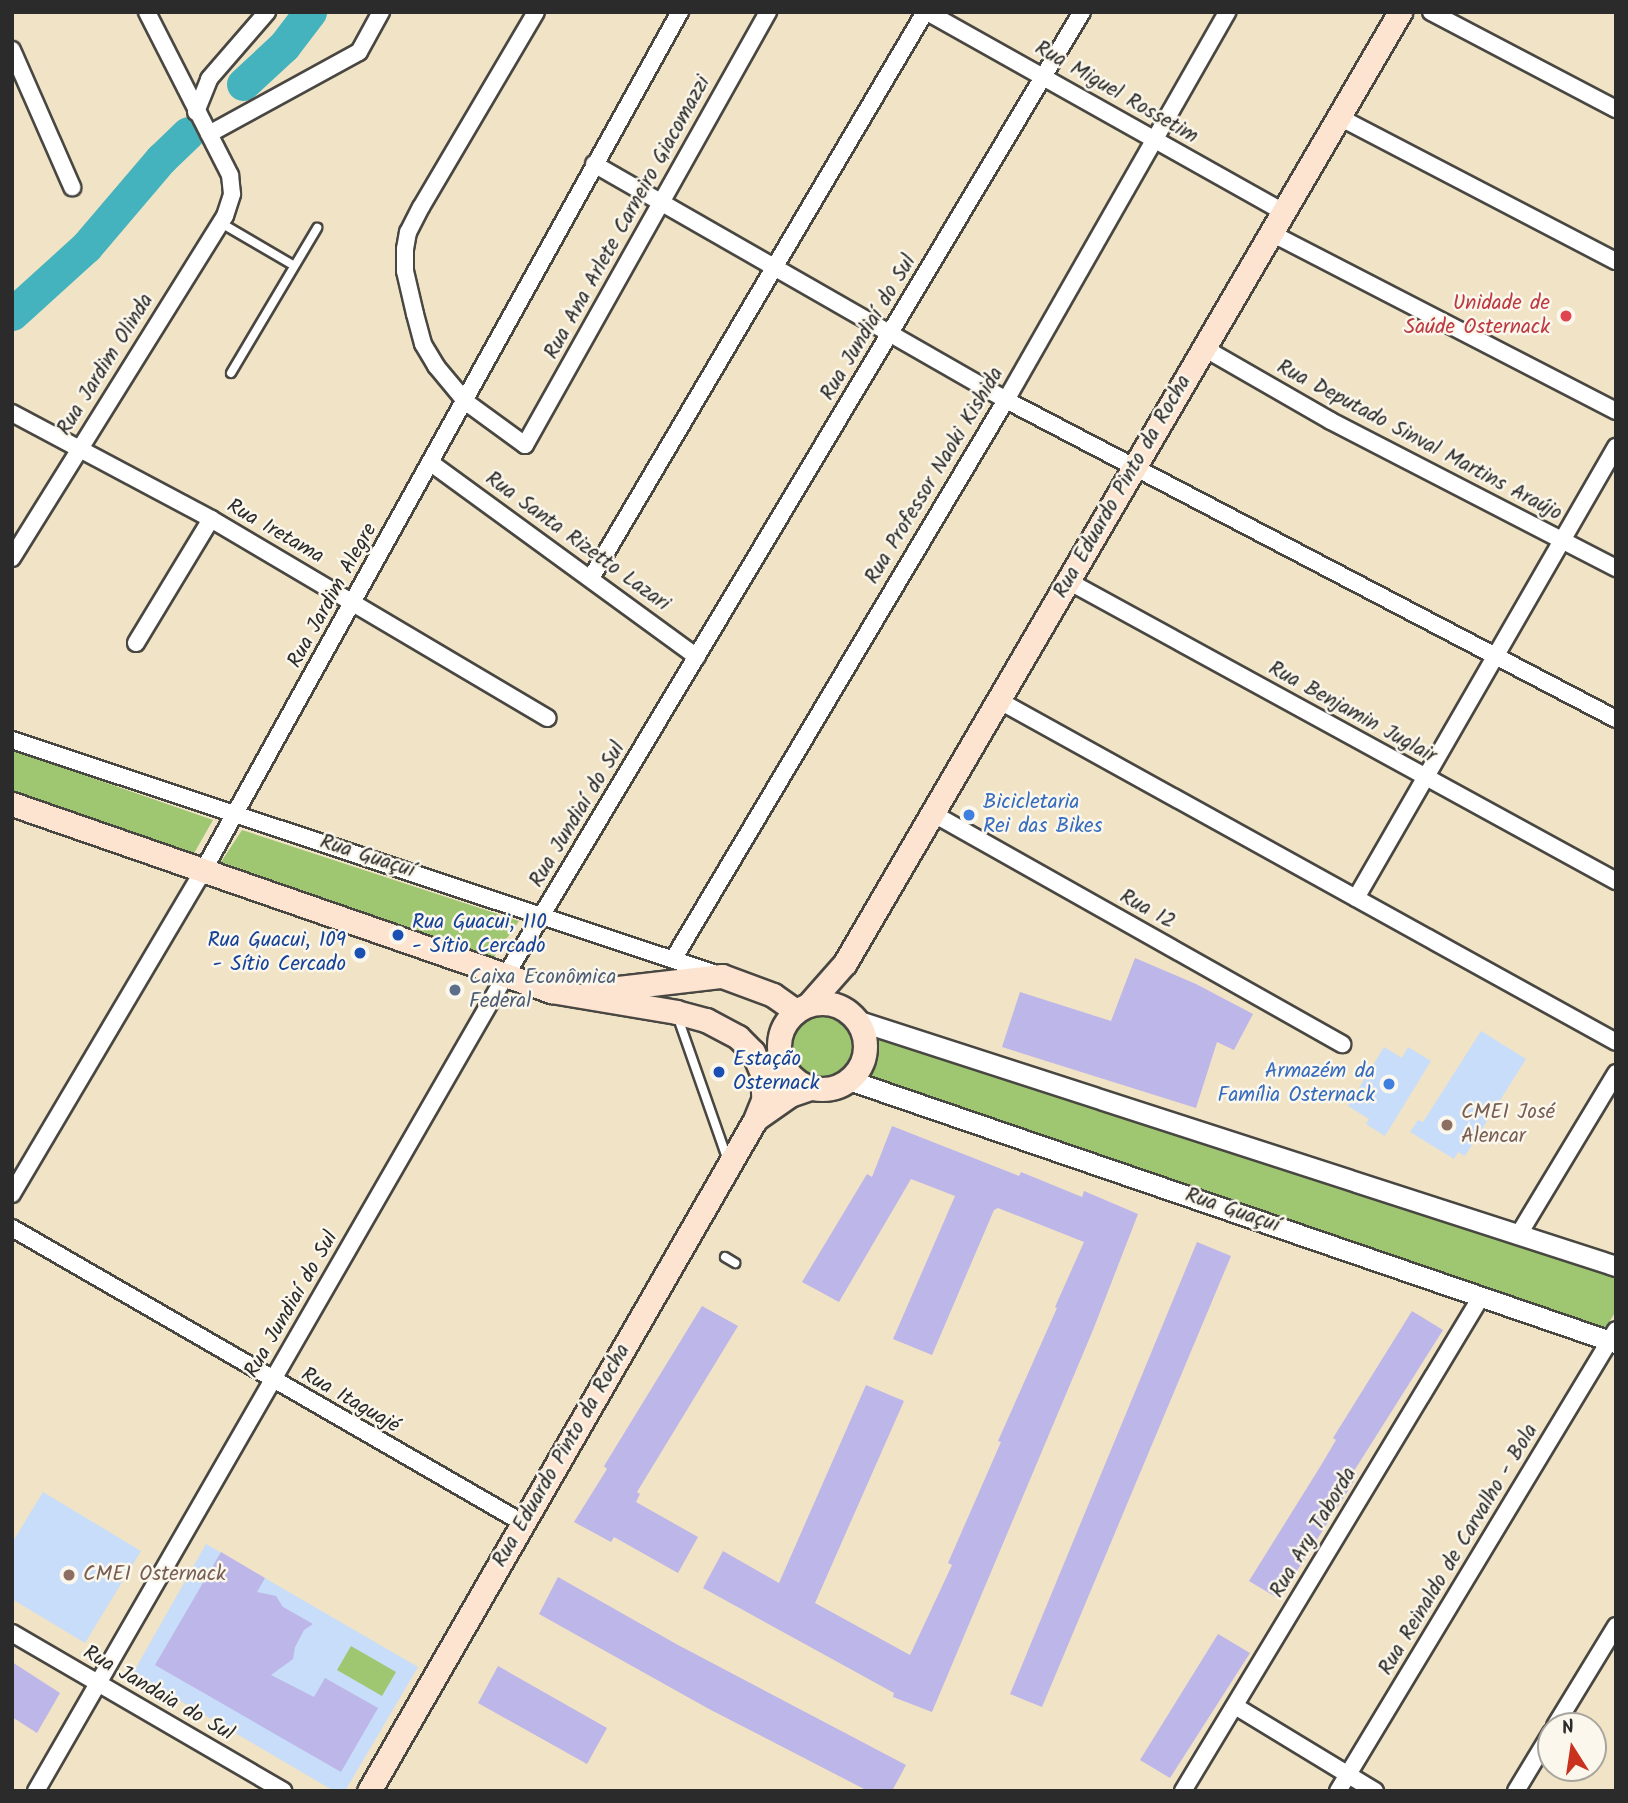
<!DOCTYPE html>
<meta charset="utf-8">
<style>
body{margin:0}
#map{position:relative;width:1628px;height:1803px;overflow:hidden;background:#f1e3c6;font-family:Kalam,sans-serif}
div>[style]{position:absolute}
.built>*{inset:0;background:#c7ddf9}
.green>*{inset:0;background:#9fc671}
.round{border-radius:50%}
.river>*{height:33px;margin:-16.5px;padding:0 16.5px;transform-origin:16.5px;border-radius:16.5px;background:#44b3be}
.building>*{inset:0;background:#bdb6e8}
.roads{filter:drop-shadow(2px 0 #494742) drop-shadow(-2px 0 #494742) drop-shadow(0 2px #494742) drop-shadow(0 -2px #494742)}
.service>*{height:8px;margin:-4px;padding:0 4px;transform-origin:4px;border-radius:4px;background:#fff}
.minor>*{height:16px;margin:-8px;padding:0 8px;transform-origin:8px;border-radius:8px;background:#fff}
.tertiary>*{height:19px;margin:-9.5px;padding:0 9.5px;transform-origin:9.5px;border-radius:9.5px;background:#fff}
.secondary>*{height:23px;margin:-11.5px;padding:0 11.5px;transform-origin:11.5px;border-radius:11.5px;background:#fde4d1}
.secondary>.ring{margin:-11.5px;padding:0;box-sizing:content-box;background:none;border:23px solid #fde4d1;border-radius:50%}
.dots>*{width:19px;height:19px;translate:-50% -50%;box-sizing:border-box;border:4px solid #fbf7ec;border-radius:50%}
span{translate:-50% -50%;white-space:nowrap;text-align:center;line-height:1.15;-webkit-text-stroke:5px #fbf7ec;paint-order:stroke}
.street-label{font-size:21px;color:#2b2b2b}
.health-label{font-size:21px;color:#be3a42}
.right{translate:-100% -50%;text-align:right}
.shop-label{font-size:21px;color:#366cbe}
.left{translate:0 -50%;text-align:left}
.transit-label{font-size:21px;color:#164399}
.service-label{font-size:21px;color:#4e5e75}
.education-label{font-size:21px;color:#785e54}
.frame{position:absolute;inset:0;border:14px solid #2b2b2b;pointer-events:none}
.north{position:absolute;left:1537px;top:1712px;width:70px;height:70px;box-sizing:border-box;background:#fbf7ec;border:2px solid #a8a59f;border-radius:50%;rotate:348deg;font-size:19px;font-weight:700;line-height:28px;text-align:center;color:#2b2b2b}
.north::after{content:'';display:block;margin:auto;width:24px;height:32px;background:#c8321e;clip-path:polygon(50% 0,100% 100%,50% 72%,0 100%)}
</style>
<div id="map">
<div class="built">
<div style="clip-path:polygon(1481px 1031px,1526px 1059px,1465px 1156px,1458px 1152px,1454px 1159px,1410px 1132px,1418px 1120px,1423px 1122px)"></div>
<div style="clip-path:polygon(1384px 1047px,1402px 1058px,1408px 1047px,1431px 1061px,1385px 1136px,1366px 1124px,1369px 1119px,1348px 1106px)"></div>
<div style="clip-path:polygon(43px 1492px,141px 1551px,85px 1643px,12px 1599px,12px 1543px)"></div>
<div style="clip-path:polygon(206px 1544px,418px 1667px,345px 1791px,334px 1791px,133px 1673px)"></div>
</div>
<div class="green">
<div style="clip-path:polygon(12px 750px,213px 820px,193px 855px,12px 792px)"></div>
<div style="clip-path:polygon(242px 830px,519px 921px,494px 957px,221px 862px)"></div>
<div class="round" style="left:786px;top:1008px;width:74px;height:74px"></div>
<div style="clip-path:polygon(877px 1035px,1616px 1277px,1616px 1311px,1605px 1329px,869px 1075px)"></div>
<div style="clip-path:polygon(351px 1646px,396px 1672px,382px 1696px,337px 1670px)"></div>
</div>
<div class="river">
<div style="left:243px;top:84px;width:56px;rotate:-42.8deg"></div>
<div style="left:284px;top:46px;width:43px;rotate:-52.6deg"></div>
<div style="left:12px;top:314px;width:100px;rotate:-42.2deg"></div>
<div style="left:86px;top:247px;width:116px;rotate:-49.6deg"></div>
<div style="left:161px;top:159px;width:37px;rotate:-44deg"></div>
</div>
<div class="building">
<div style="clip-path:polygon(1135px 958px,1196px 984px,1253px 1014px,1234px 1050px,1217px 1042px,1196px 1108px,1002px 1047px,1020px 992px,1111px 1021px)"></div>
<div style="clip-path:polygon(892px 1126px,1019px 1176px,1021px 1172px,1082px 1197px,1084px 1191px,1138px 1214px,1093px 1330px,932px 1712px,893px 1697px,894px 1693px,703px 1588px,723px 1551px,779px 1583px,866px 1385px,904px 1401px,815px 1603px,910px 1655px,952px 1565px,948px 1563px,1001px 1442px,998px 1441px,1057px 1308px,1055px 1307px,1084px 1242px,998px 1208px,994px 1210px,932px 1355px,893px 1339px,955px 1196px,911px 1179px,839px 1302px,802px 1282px,867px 1174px,872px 1177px)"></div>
<div style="clip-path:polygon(1197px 1242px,1231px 1256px,1042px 1707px,1010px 1694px)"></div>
<div style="clip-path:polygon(702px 1306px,738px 1326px,637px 1492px,640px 1494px,636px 1502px,698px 1537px,678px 1573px,614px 1537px,611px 1542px,574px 1522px,607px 1469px,604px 1466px)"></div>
<div style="clip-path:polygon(1412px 1311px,1443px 1330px,1354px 1471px,1358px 1473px,1351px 1486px,1279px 1599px,1249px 1581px,1320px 1467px,1336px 1440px,1333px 1438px)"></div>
<div style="clip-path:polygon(221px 1552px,265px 1578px,257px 1592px,276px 1596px,283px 1607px,313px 1624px,304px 1630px,295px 1647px,293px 1659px,271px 1675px,314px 1697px,325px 1678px,378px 1708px,341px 1772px,155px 1665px)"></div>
<div style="clip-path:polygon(558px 1577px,678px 1645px,906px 1765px,892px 1791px,868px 1791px,709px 1709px,539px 1614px)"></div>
<div style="clip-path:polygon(1218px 1634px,1250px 1653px,1170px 1778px,1140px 1760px)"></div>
<div style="clip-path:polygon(12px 1662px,60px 1693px,37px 1733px,12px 1717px)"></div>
<div style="clip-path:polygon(498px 1666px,607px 1728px,587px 1764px,478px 1703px)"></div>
</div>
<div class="roads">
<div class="service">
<div style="left:221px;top:223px;width:83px;rotate:30.3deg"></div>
<div style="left:231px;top:373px;width:169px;rotate:-59.3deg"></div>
<div style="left:678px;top:1018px;width:148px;rotate:70.7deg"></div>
<div style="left:725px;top:1257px;width:12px;rotate:31deg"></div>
</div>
<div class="minor">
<div style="left:536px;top:12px;width:226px;rotate:120.5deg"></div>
<div style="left:421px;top:207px;width:28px;rotate:117deg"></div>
<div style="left:408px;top:232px;width:17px;rotate:100deg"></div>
<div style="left:405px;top:249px;width:22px;rotate:90deg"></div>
<div style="left:405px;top:271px;width:44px;rotate:76.9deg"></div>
<div style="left:415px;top:314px;width:31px;rotate:75deg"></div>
<div style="left:423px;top:344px;width:26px;rotate:59deg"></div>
<div style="left:436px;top:366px;width:47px;rotate:50.2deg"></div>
<div style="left:466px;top:402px;width:73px;rotate:36.1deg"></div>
<div style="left:525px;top:445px;width:497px;rotate:-60.7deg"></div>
<div style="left:927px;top:12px;width:408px;rotate:29.3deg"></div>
<div style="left:1431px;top:12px;width:209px;rotate:27.7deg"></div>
<div style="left:12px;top:50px;width:150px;rotate:66.3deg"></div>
<div style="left:196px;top:112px;width:35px;rotate:-68deg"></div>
<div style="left:209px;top:79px;width:89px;rotate:-49.1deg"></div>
<div style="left:1339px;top:117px;width:312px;rotate:27.5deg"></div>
<div style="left:209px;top:134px;width:171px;rotate:-28.7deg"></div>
<div style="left:359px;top:52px;width:46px;rotate:-61.2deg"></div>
<div style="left:594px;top:164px;width:475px;rotate:29.8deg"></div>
<div style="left:1006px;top:400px;width:688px;rotate:27.61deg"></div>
<div style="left:1271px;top:233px;width:388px;rotate:27.3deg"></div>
<div style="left:1204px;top:348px;width:146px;rotate:29.9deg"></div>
<div style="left:1331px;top:421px;width:321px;rotate:27.3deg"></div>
<div style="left:12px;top:413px;width:225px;rotate:28deg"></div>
<div style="left:211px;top:519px;width:391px;rotate:30.6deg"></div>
<div style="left:431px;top:463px;width:329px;rotate:36.1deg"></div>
<div style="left:12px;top:558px;width:403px;rotate:-58.1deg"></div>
<div style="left:225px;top:216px;width:23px;rotate:-72deg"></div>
<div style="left:232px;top:194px;width:19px;rotate:-96deg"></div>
<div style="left:230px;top:175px;width:183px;rotate:-117deg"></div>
<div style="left:591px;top:578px;width:657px;rotate:-59.45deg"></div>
<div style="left:1068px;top:581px;width:625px;rotate:28.7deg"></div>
<div style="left:136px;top:643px;width:145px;rotate:-58.8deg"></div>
<div style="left:998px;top:700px;width:706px;rotate:28.96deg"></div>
<div style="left:12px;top:740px;width:742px;rotate:18.39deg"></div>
<div style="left:932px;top:813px;width:471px;rotate:29.4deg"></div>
<div style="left:1356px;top:898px;width:521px;rotate:-60.04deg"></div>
<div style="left:674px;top:958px;width:649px;rotate:-59.25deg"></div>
<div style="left:1006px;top:400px;width:447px;rotate:-60.3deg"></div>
<div style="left:12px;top:1194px;width:375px;rotate:-59.4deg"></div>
<div style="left:203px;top:871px;width:983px;rotate:-60.96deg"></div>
<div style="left:12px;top:1228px;width:590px;rotate:30deg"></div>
<div style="left:1519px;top:1234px;width:188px;rotate:-58.9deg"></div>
<div style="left:12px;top:1633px;width:314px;rotate:30.2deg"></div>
<div style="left:1235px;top:1706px;width:164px;rotate:31.3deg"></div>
<div style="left:1555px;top:1726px;width:117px;rotate:-58.6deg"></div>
<div style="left:36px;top:1791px;width:942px;rotate:-60.06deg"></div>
<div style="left:506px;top:975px;width:1122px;rotate:-59.12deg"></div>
<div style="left:1183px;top:1791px;width:577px;rotate:-58.9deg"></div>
<div style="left:1338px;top:1791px;width:538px;rotate:-58.91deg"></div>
<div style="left:1516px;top:1791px;width:68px;rotate:-58.9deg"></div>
</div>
<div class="tertiary">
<div style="left:856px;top:1020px;width:799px;rotate:17.94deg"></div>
<div style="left:849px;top:1080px;width:811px;rotate:18.93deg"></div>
</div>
<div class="secondary">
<div style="left:12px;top:804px;width:571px;rotate:19.13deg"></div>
<div style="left:551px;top:991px;width:127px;rotate:9.5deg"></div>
<div style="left:676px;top:1012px;width:31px;rotate:15deg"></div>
<div style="left:706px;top:1020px;width:36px;rotate:28deg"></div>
<div style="left:738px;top:1037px;width:21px;rotate:45deg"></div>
<div style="left:753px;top:1052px;width:23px;rotate:67deg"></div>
<div style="left:762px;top:1073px;width:22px;rotate:87deg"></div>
<div style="left:592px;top:991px;width:131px;rotate:-6.6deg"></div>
<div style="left:722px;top:976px;width:54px;rotate:20.4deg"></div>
<div style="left:773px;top:995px;width:28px;rotate:35deg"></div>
<div class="ring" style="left:779px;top:1003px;width:63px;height:63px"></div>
<div style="left:808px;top:1005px;width:56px;rotate:-48.6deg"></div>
<div style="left:845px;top:963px;width:1101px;rotate:-59.73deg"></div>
<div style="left:757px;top:1118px;width:40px;rotate:-34.9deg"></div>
<div style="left:790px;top:1095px;width:21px;rotate:-19deg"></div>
<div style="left:369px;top:1791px;width:774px;rotate:-60.09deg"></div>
<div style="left:755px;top:1120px;width:67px;rotate:-68deg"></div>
</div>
</div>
<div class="dots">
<div style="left:1566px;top:316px;background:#e0444e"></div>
<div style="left:969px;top:815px;background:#3f7fe0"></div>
<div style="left:398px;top:935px;background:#1a4fb4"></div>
<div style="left:360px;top:953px;background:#1a4fb4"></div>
<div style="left:455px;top:990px;background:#5c6f8a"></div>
<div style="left:719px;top:1072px;background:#1a4fb4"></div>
<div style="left:1389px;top:1084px;background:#3f7fe0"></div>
<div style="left:1447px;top:1125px;background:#8d6e63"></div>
<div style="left:69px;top:1575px;background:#8d6e63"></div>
</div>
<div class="street-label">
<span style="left:1116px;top:93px;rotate:30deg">Rua Miguel Rossetim</span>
<span style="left:628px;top:218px;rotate:-61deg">Rua Ana Arlete Carneiro Giacomazzi</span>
<span style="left:869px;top:328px;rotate:-59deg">Rua Jundiaí do Sul</span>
<span style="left:106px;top:365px;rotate:-58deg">Rua Jardim Olinda</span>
<span style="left:1419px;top:441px;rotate:28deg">Rua Deputado Sinval Martins Araújo</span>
<span style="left:935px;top:476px;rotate:-59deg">Rua Professor Naoki Kishida</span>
<span style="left:1123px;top:487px;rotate:-60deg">Rua Eduardo Pinto da Rocha</span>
<span style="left:275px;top:532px;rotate:30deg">Rua Iretama</span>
<span style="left:577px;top:542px;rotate:36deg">Rua Santa Rizetto Lazari</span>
<span style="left:333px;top:596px;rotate:-61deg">Rua Jardim Alegre</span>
<span style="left:1352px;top:713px;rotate:29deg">Rua Benjamin Juglair</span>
<span style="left:578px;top:815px;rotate:-59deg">Rua Jundiaí do Sul</span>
<span style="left:367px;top:857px;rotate:18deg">Rua Guaçuí</span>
<span style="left:1147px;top:910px;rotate:29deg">Rua 12</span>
<span style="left:1232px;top:1211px;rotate:19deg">Rua Guaçuí</span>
<span style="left:292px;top:1305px;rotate:-60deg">Rua Jundiaí do Sul</span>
<span style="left:350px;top:1401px;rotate:30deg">Rua Itaguajé</span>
<span style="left:562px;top:1456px;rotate:-60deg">Rua Eduardo Pinto da Rocha</span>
<span style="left:1314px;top:1533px;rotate:-59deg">Rua Ary Taborda</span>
<span style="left:1459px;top:1550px;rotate:-59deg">Rua Reinaldo de Carvalho - Bola</span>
<span style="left:158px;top:1694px;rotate:30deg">Rua Jandaia do Sul</span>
</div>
<div class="health-label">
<span class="right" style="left:1550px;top:316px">Unidade de<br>Saúde Osternack</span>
</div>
<div class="shop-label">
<span class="left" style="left:983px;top:815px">Bicicletaria<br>Rei das Bikes</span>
<span class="right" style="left:1375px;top:1084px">Armazém da<br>Família Osternack</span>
</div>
<div class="transit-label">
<span class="left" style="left:412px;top:935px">Rua Guacui, 110<br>- Sítio Cercado</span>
<span class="right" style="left:346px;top:953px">Rua Guacui, 109<br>- Sítio Cercado</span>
<span class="left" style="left:733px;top:1072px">Estação<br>Osternack</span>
</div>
<div class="service-label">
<span class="left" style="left:469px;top:990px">Caixa Econômica<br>Federal</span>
</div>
<div class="education-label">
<span class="left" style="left:1461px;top:1125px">CMEI José<br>Alencar</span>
<span class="left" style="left:83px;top:1575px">CMEI Osternack</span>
</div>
<div class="frame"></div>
<div class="north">N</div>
</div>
